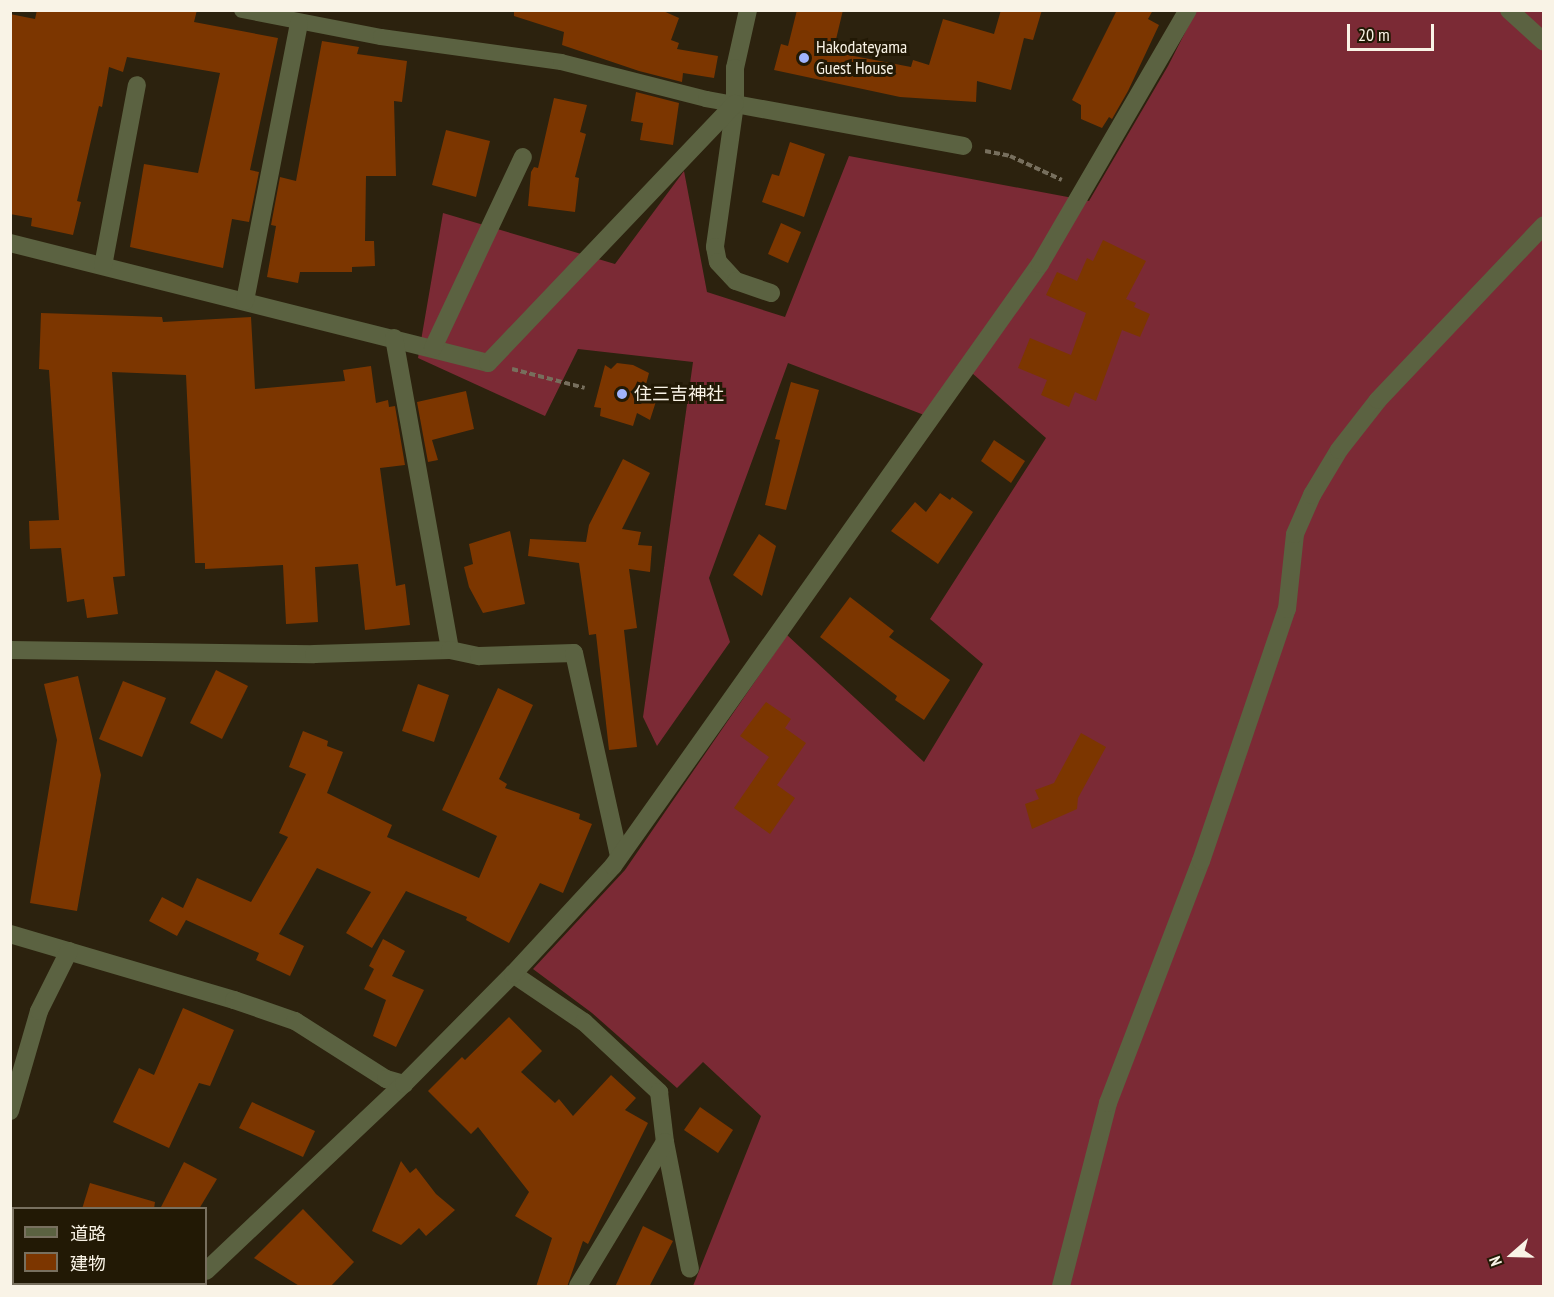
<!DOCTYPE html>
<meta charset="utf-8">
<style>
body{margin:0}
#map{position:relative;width:1554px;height:1297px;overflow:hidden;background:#2c220e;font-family:"PT Sans Narrow","Noto Sans JP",sans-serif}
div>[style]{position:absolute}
.forest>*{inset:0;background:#7b2a35}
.building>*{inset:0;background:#7c3600}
.path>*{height:4px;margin-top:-2px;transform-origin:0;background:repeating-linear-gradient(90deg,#776f5d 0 6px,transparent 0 9px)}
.lane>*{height:16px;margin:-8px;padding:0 8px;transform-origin:8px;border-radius:8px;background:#5b6241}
.street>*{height:18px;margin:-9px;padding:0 9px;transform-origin:9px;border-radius:9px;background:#5b6241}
.dots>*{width:16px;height:16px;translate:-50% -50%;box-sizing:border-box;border:3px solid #221905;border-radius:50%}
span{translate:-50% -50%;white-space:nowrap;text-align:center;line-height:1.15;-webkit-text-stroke:6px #221905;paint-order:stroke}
.poi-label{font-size:18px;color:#f9f3e6}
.left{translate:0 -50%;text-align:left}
.frame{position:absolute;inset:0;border:12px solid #f9f3e6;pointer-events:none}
.legend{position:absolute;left:12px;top:1207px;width:195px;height:78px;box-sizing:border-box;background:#221905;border:2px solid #78705f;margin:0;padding:8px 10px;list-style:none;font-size:18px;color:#f9f3e6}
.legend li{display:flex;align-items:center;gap:12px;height:30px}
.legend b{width:30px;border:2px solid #78705f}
.north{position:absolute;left:1482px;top:1225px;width:60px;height:60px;-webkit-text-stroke:4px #221905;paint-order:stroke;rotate:250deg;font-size:16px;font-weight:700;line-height:24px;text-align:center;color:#f9f3e6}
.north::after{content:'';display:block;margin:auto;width:21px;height:27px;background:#f9f3e6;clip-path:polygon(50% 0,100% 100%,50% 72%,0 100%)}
.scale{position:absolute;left:1347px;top:24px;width:87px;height:27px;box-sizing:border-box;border:3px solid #f9f3e6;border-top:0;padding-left:8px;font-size:18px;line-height:21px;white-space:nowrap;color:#f9f3e6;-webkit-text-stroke:4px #221905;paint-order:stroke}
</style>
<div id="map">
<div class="forest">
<div style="clip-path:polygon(1196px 11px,1543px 11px,1543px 1286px,693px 1286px,761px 1116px,703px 1062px,677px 1088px,592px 1013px,533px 969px,625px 870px,787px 635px,924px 762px,983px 664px,930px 619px,1046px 438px,972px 373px,932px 418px,788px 363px,709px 578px,730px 642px,657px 746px,643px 717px,693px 362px,578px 349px,545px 416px,418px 358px,443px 213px,615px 264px,684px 171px,707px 292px,785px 317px,849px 156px,1089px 201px,1168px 66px)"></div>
</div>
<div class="building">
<div style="clip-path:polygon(37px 10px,197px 10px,194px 22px,278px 38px,250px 170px,259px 172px,249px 222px,232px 219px,223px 268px,130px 247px,144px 164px,198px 173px,220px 73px,127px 57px,123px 72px,109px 67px,102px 107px,99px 106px,77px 201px,81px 202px,73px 235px,31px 226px,32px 218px,10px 214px,10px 14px,35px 19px)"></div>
<div style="clip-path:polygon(514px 10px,661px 10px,679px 18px,671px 40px,679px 43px,677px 49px,718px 56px,714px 78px,683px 73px,682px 82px,639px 71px,562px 45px,564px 32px,514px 16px)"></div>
<div style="clip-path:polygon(797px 10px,843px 10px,833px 52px,911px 67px,913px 60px,929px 65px,943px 19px,994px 34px,1001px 10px,1042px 10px,1033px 40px,1024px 38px,1011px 90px,977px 81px,976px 102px,900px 97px,774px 70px,781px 44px,788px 46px)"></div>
<div style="clip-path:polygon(1117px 10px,1153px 10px,1148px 19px,1159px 25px,1128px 91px,1112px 119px,1109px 117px,1102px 128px,1081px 119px,1081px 105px,1072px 100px)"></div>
<div style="clip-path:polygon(322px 41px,359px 47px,357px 54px,407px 61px,402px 102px,394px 101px,396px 176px,366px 176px,365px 241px,374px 241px,375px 266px,352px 267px,352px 272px,300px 272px,298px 283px,267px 277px,276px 226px,271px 225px,280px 177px,296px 181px)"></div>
<div style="clip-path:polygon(636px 92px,679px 103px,673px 145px,640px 140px,643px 123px,631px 121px)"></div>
<div style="clip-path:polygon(554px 98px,587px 105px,580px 132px,586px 134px,575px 177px,579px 178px,575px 212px,528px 206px,531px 172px,534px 167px,538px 168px)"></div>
<div style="clip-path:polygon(446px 130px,490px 141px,476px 197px,432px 185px)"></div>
<div style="clip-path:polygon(790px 142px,825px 154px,804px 217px,762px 202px,772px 174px,779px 176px)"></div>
<div style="clip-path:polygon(781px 223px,801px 232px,788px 263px,768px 254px)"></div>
<div style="clip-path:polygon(1103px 240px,1146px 261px,1126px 299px,1136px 303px,1134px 307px,1150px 314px,1140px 337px,1122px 330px,1096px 401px,1075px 392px,1069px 407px,1041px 395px,1047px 380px,1018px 368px,1030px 338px,1071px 355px,1086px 313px,1046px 295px,1057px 272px,1077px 281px,1087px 258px,1093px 261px)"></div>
<div style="clip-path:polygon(41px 313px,162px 317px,163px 322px,251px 317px,255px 389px,345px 381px,343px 370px,371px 366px,376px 403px,388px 400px,389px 407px,395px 406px,405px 465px,380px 468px,396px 586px,405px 584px,410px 625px,365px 630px,358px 564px,315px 567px,318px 622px,286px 624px,283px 565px,205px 569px,205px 563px,195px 563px,186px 375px,112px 372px,125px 576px,113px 577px,118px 614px,87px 618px,84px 599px,67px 602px,61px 548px,30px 549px,29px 521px,59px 520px,49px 370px,39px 369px)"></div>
<div style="clip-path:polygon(617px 363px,633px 365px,649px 373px,645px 388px,659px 392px,650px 420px,637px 413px,633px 426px,600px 416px,601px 408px,594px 407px,605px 365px,611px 369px)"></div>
<div style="clip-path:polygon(791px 382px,819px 390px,786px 510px,765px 505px,780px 440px,775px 439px)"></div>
<div style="clip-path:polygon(466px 391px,474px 429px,432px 440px,438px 460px,428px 462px,417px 402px)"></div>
<div style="clip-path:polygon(994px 440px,1025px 461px,1011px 483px,981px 461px)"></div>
<div style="clip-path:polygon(623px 459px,650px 473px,622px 529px,641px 532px,638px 545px,652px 546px,650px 572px,629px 569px,637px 628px,624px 630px,637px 747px,609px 750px,596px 634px,589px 635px,579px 563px,528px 556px,530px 539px,586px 542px,589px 525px)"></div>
<div style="clip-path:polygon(940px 493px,950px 500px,952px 497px,973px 512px,938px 564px,891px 531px,915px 502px,926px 512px)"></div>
<div style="clip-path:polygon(510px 531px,525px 604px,483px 613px,469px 587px,464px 567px,473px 564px,469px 544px)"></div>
<div style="clip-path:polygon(759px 534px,776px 546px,762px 596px,733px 575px)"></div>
<div style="clip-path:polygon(850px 597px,894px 631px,889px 637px,950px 680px,924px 720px,895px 700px,897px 696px,820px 637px)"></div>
<div style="clip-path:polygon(216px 670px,248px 686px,222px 739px,190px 723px)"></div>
<div style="clip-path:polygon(78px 676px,101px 775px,77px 911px,30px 903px,57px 740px,44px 684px)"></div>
<div style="clip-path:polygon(123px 681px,166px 698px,142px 757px,99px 739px)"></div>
<div style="clip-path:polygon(418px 684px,449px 695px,434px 742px,402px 731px)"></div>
<div style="clip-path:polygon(498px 688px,533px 705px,499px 779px,507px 784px,505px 788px,580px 814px,579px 819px,592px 824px,563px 893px,540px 883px,509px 943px,466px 920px,467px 917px,406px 891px,372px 948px,346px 933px,371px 892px,317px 868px,279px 934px,304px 946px,290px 976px,256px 960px,259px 953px,186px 920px,177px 936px,149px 921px,162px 897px,183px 908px,197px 878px,251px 902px,288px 837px,279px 833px,306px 774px,289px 767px,303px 731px,328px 741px,327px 746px,343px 752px,327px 793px,392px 825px,387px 837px,479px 878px,497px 836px,442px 810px)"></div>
<div style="clip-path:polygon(766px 702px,791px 719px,785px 728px,806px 743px,777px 785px,795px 798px,770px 834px,734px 808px,769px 757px,740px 736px)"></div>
<div style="clip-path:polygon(1081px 733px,1106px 747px,1078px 798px,1077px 809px,1032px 829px,1025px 804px,1039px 799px,1035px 790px,1054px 783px)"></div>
<div style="clip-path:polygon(383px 939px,405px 951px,392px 976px,424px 990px,396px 1047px,373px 1036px,386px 1000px,364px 989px,374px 969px,369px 966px)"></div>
<div style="clip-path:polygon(183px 1008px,234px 1030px,210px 1086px,199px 1083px,169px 1148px,113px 1122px,139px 1068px,154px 1075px)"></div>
<div style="clip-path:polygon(509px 1017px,542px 1051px,521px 1072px,555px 1103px,559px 1099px,573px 1116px,611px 1075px,636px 1098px,625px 1110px,648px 1123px,588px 1244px,583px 1241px,567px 1287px,536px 1287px,552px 1238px,515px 1216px,529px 1192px,478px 1127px,471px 1134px,428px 1091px,462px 1057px,465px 1060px)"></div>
<div style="clip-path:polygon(252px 1102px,315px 1131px,303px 1157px,239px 1128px)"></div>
<div style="clip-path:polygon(700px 1107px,733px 1130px,718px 1153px,684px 1130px)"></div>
<div style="clip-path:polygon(401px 1161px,410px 1173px,416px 1168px,436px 1194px,455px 1210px,426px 1236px,419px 1228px,401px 1245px,372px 1231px)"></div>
<div style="clip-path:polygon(184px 1162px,217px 1179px,199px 1209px,160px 1209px)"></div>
<div style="clip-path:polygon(90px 1183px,155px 1202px,154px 1209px,82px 1209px)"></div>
<div style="clip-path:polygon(303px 1209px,354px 1262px,330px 1287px,301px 1287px,254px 1258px)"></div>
<div style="clip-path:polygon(643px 1226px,673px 1241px,649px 1287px,615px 1287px)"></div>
</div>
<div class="path">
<div style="left:985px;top:151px;width:25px;rotate:11deg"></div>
<div style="left:1010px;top:156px;width:57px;rotate:24.8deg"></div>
<div style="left:512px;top:369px;width:75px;rotate:14.6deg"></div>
</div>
<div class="lane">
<div style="left:242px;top:10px;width:142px;rotate:11deg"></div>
<div style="left:381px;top:37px;width:182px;rotate:7.9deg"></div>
<div style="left:561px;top:62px;width:150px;rotate:14.3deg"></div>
<div style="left:706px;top:99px;width:29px;rotate:10deg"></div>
</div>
<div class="street">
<div style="left:748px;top:10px;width:59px;rotate:102.6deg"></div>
<div style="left:735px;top:68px;width:36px;rotate:90deg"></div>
<div style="left:735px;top:104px;width:144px;rotate:98deg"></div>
<div style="left:715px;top:247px;width:15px;rotate:79deg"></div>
<div style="left:718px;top:262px;width:26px;rotate:47deg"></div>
<div style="left:736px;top:281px;width:37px;rotate:19deg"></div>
<div style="left:1509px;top:10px;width:47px;rotate:42.4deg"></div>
<div style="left:735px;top:104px;width:232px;rotate:10.4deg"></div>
<div style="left:10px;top:243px;width:493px;rotate:14.1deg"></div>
<div style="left:488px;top:363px;width:358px;rotate:-46.4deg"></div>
<div style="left:103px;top:266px;width:184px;rotate:-79.4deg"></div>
<div style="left:245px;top:301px;width:283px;rotate:-79deg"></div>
<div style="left:394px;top:338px;width:317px;rotate:79.8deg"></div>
<div style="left:433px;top:348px;width:211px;rotate:-64.8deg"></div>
<div style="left:10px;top:650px;width:304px;rotate:0.8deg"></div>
<div style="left:314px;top:654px;width:136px;rotate:-1.7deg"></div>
<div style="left:450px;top:650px;width:30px;rotate:12deg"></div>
<div style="left:479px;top:656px;width:95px;rotate:-1.8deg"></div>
<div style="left:574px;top:653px;width:208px;rotate:77.5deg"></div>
<div style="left:10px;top:934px;width:234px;rotate:16.4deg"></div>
<div style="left:234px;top:1000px;width:65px;rotate:19deg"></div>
<div style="left:295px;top:1021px;width:108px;rotate:32.5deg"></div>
<div style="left:386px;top:1079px;width:19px;rotate:16deg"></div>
<div style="left:513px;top:974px;width:86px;rotate:34.1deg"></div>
<div style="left:584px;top:1022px;width:103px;rotate:43deg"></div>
<div style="left:659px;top:1092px;width:50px;rotate:83.2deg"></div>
<div style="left:665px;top:1142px;width:129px;rotate:78.9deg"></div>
<div style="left:10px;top:1111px;width:104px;rotate:-73.8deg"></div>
<div style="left:39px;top:1011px;width:67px;rotate:-63.4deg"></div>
<div style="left:206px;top:1271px;width:272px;rotate:-43.4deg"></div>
<div style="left:404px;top:1084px;width:155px;rotate:-45.3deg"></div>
<div style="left:513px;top:974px;width:147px;rotate:-47.2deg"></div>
<div style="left:613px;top:866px;width:738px;rotate:-54.65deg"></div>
<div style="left:1040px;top:264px;width:294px;rotate:-59.8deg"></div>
<div style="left:189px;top:1286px;width:4px;rotate:-34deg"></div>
<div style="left:578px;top:1286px;width:168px;rotate:-58.9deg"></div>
<div style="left:1061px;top:1286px;width:189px;rotate:-75.6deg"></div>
<div style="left:1108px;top:1103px;width:259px;rotate:-69deg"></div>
<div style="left:1201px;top:861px;width:266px;rotate:-71.2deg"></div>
<div style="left:1287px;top:609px;width:75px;rotate:-83.9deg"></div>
<div style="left:1295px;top:534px;width:43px;rotate:-66.4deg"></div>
<div style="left:1312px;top:495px;width:52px;rotate:-59deg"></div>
<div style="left:1339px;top:450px;width:63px;rotate:-52deg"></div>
<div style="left:1378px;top:400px;width:241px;rotate:-46.5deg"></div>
</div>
<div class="dots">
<div style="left:804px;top:58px;background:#a0b3fd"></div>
<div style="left:622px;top:394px;background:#a0b3fd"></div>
</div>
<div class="poi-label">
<span class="left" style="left:816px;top:58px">Hakodateyama<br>Guest House</span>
<span class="left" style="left:634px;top:394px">住三吉神社</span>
</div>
<div class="frame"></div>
<ul class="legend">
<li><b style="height:8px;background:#5b6241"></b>道路</li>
<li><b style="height:16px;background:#7c3600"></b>建物</li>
</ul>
<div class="north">N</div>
<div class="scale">20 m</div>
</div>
